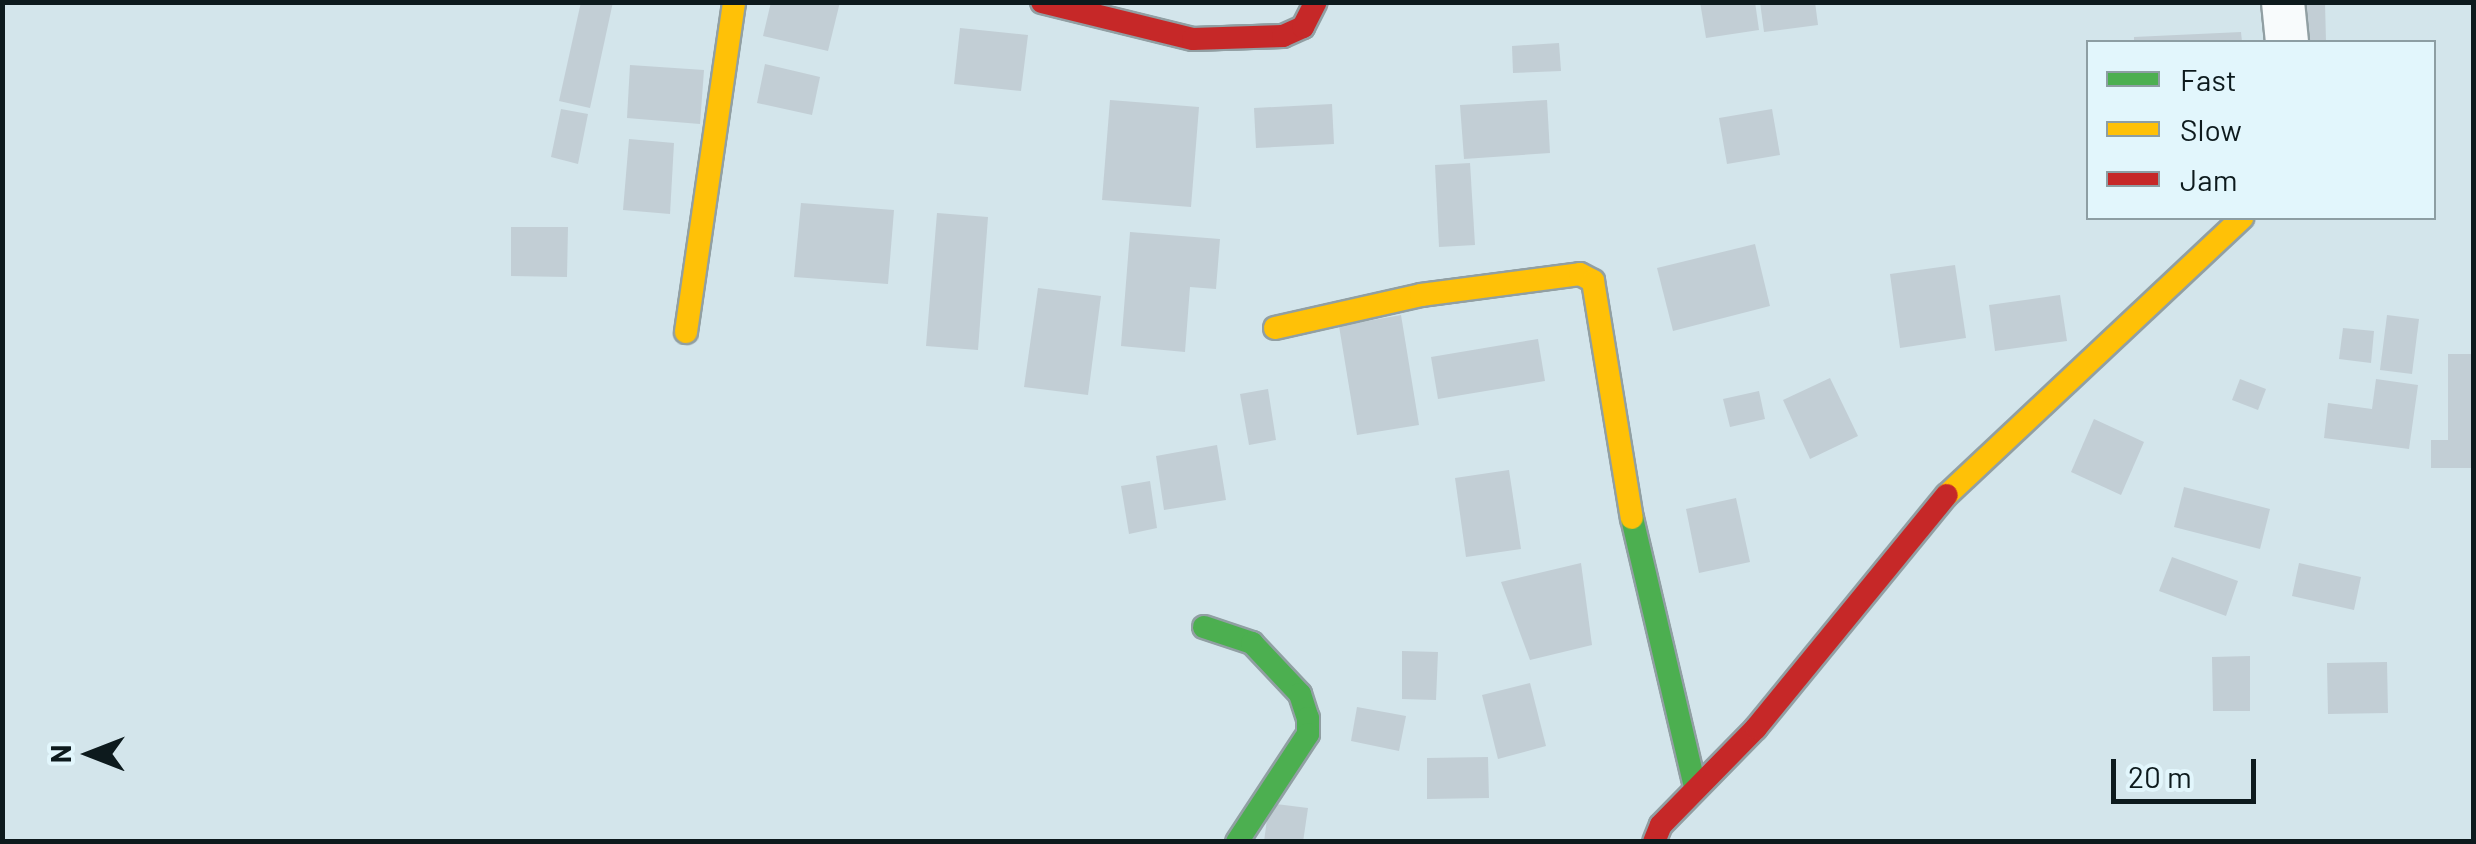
<!DOCTYPE html>
<style>
body{margin:0}
#map{position:relative;width:2476px;height:844px;overflow:hidden;background:#d3e5eb;font-family:Barlow,sans-serif}
div>[style]{position:absolute}
.building>*{inset:0;background:#c2ced5}
.roads{filter:drop-shadow(2px 0 #919fa3) drop-shadow(-2px 0 #919fa3) drop-shadow(0 2px #919fa3) drop-shadow(0 -2px #919fa3)}
.street>*{height:42px;margin:-21px;padding:0 21px;transform-origin:21px;border-radius:21px;background:#f8fbfc}
.fast>*{height:22px;margin:-11px;padding:0 11px;transform-origin:11px;border-radius:11px;background:#4caf50}
.slow>*{height:22px;margin:-11px;padding:0 11px;transform-origin:11px;border-radius:11px;background:#ffc107}
.jam>*{height:22px;margin:-11px;padding:0 11px;transform-origin:11px;border-radius:11px;background:#c62828}
span{translate:-50% -50%;white-space:nowrap;text-align:center;line-height:1.15;-webkit-text-stroke:10px #e2f6fc;paint-order:stroke}
.frame{position:absolute;inset:0;border:5px solid #0d1a1d;pointer-events:none}
.legend{position:absolute;left:2086px;top:40px;width:350px;height:180px;box-sizing:border-box;background:#e2f6fc;border:2px solid #8d9ea3;margin:0;padding:12px 18px;list-style:none;font-size:30px;color:#0d1a1d}
.legend li{display:flex;align-items:center;gap:20px;height:50px}
.legend b{width:50px;border:2px solid #8d9ea3}
.north{position:absolute;left:40px;top:704px;width:100px;height:100px;-webkit-text-stroke:8px #e2f6fc;paint-order:stroke;rotate:270deg;font-size:28px;font-weight:700;line-height:40px;text-align:center;color:#0d1a1d}
.north::after{content:'';display:block;margin:auto;width:35px;height:45px;background:#0d1a1d;clip-path:polygon(50% 0,100% 100%,50% 72%,0 100%)}
.scale{position:absolute;left:2111px;top:759px;width:145px;height:45px;box-sizing:border-box;border:5px solid #0d1a1d;border-top:0;padding-left:12px;font-size:30px;line-height:35px;white-space:nowrap;color:#0d1a1d;-webkit-text-stroke:8px #e2f6fc;paint-order:stroke}
</style>
<div id="map">
<div class="building">
<div style="clip-path:polygon(581px 2px,613px 2px,590px 108px,559px 101px)"></div>
<div style="clip-path:polygon(771px 2px,840px 2px,828px 51px,763px 36px)"></div>
<div style="clip-path:polygon(1700px 2px,1755px 2px,1759px 30px,1706px 38px)"></div>
<div style="clip-path:polygon(1760px 2px,1815px 2px,1818px 25px,1764px 32px)"></div>
<div style="clip-path:polygon(2277px 2px,2325px 2px,2326px 42px,2279px 42px)"></div>
<div style="clip-path:polygon(960px 28px,1028px 35px,1021px 91px,954px 84px)"></div>
<div style="clip-path:polygon(2241px 32px,2242px 42px,2134px 42px,2134px 37px)"></div>
<div style="clip-path:polygon(1559px 43px,1561px 71px,1513px 73px,1512px 46px)"></div>
<div style="clip-path:polygon(765px 64px,820px 77px,812px 115px,757px 103px)"></div>
<div style="clip-path:polygon(630px 65px,704px 70px,700px 124px,627px 118px)"></div>
<div style="clip-path:polygon(1110px 100px,1199px 107px,1191px 207px,1102px 200px)"></div>
<div style="clip-path:polygon(1547px 100px,1550px 153px,1464px 159px,1460px 105px)"></div>
<div style="clip-path:polygon(1332px 104px,1334px 144px,1256px 148px,1254px 108px)"></div>
<div style="clip-path:polygon(561px 109px,588px 114px,578px 164px,551px 157px)"></div>
<div style="clip-path:polygon(1772px 109px,1780px 155px,1727px 164px,1719px 118px)"></div>
<div style="clip-path:polygon(629px 139px,674px 143px,670px 214px,623px 210px)"></div>
<div style="clip-path:polygon(1470px 163px,1475px 245px,1439px 247px,1435px 165px)"></div>
<div style="clip-path:polygon(801px 203px,894px 210px,888px 284px,794px 277px)"></div>
<div style="clip-path:polygon(937px 213px,988px 217px,978px 350px,926px 346px)"></div>
<div style="clip-path:polygon(511px 227px,568px 227px,567px 277px,511px 276px)"></div>
<div style="clip-path:polygon(1130px 232px,1220px 239px,1216px 289px,1190px 287px,1185px 352px,1121px 346px)"></div>
<div style="clip-path:polygon(1755px 244px,1770px 306px,1673px 331px,1657px 268px)"></div>
<div style="clip-path:polygon(1955px 265px,1966px 338px,1900px 348px,1890px 274px)"></div>
<div style="clip-path:polygon(1038px 288px,1101px 296px,1088px 395px,1024px 387px)"></div>
<div style="clip-path:polygon(2060px 295px,2067px 341px,1995px 351px,1989px 305px)"></div>
<div style="clip-path:polygon(1401px 315px,1419px 425px,1357px 435px,1339px 326px)"></div>
<div style="clip-path:polygon(2387px 315px,2419px 319px,2412px 374px,2380px 370px)"></div>
<div style="clip-path:polygon(2343px 328px,2374px 331px,2371px 363px,2339px 359px)"></div>
<div style="clip-path:polygon(1538px 339px,1545px 381px,1438px 399px,1431px 357px)"></div>
<div style="clip-path:polygon(2448px 354px,2474px 354px,2474px 468px,2431px 468px,2431px 440px,2448px 440px)"></div>
<div style="clip-path:polygon(1830px 378px,1858px 436px,1810px 459px,1783px 400px)"></div>
<div style="clip-path:polygon(2240px 379px,2266px 389px,2258px 410px,2232px 400px)"></div>
<div style="clip-path:polygon(2376px 379px,2418px 385px,2409px 449px,2324px 438px,2328px 403px,2372px 409px)"></div>
<div style="clip-path:polygon(1268px 389px,1276px 440px,1249px 445px,1240px 394px)"></div>
<div style="clip-path:polygon(1759px 391px,1765px 419px,1730px 427px,1723px 399px)"></div>
<div style="clip-path:polygon(2094px 419px,2144px 442px,2121px 495px,2071px 472px)"></div>
<div style="clip-path:polygon(1217px 445px,1226px 500px,1164px 510px,1156px 456px)"></div>
<div style="clip-path:polygon(1509px 470px,1521px 549px,1466px 557px,1455px 478px)"></div>
<div style="clip-path:polygon(1150px 481px,1157px 528px,1129px 534px,1121px 486px)"></div>
<div style="clip-path:polygon(2184px 487px,2270px 509px,2260px 549px,2174px 527px)"></div>
<div style="clip-path:polygon(1736px 498px,1750px 562px,1699px 573px,1686px 509px)"></div>
<div style="clip-path:polygon(2172px 557px,2238px 581px,2226px 616px,2159px 591px)"></div>
<div style="clip-path:polygon(1581px 563px,1592px 645px,1530px 660px,1501px 582px)"></div>
<div style="clip-path:polygon(2299px 563px,2361px 577px,2354px 610px,2292px 596px)"></div>
<div style="clip-path:polygon(1402px 651px,1438px 652px,1436px 700px,1402px 699px)"></div>
<div style="clip-path:polygon(2250px 656px,2250px 711px,2213px 711px,2212px 657px)"></div>
<div style="clip-path:polygon(2387px 662px,2388px 713px,2328px 714px,2327px 663px)"></div>
<div style="clip-path:polygon(1530px 683px,1546px 746px,1498px 759px,1482px 695px)"></div>
<div style="clip-path:polygon(1357px 707px,1406px 716px,1399px 751px,1351px 741px)"></div>
<div style="clip-path:polygon(1488px 757px,1489px 798px,1427px 799px,1427px 758px)"></div>
<div style="clip-path:polygon(1269px 803px,1308px 808px,1303px 842px,1264px 842px)"></div>
</div>
<div class="roads">
<div class="street">
<div style="left:2283px;top:2px;width:40px;rotate:84.3deg"></div>
</div>
<div class="fast">
<div style="left:1632px;top:518px;width:276px;rotate:76.8deg"></div>
<div style="left:1204px;top:627px;width:51px;rotate:18.4deg"></div>
<div style="left:1252px;top:643px;width:70px;rotate:46.7deg"></div>
<div style="left:1300px;top:694px;width:25px;rotate:72deg"></div>
<div style="left:1308px;top:718px;width:16px;rotate:90deg"></div>
<div style="left:1308px;top:734px;width:129px;rotate:123.3deg"></div>
</div>
<div class="slow">
<div style="left:1275px;top:328px;width:150px;rotate:-12.7deg"></div>
<div style="left:1421px;top:295px;width:160px;rotate:-7.5deg"></div>
<div style="left:1580px;top:274px;width:15px;rotate:28deg"></div>
<div style="left:1593px;top:281px;width:240px;rotate:80.7deg"></div>
<div style="left:686px;top:332px;width:333px;rotate:-81.7deg"></div>
<div style="left:1947px;top:495px;width:405px;rotate:-43.2deg"></div>
</div>
<div class="jam">
<div style="left:1042px;top:2px;width:155px;rotate:13.8deg"></div>
<div style="left:1193px;top:39px;width:90px;rotate:-1.9deg"></div>
<div style="left:1283px;top:36px;width:22px;rotate:-24deg"></div>
<div style="left:1303px;top:27px;width:28px;rotate:-63deg"></div>
<div style="left:1654px;top:842px;width:18px;rotate:-68deg"></div>
<div style="left:1661px;top:825px;width:136px;rotate:-45.6deg"></div>
<div style="left:1756px;top:728px;width:301px;rotate:-50.7deg"></div>
</div>
</div>
<div class="frame"></div>
<ul class="legend">
<li><b style="height:12px;background:#4caf50"></b>Fast</li>
<li><b style="height:12px;background:#ffc107"></b>Slow</li>
<li><b style="height:12px;background:#c62828"></b>Jam</li>
</ul>
<div class="north">N</div>
<div class="scale">20 m</div>
</div>
